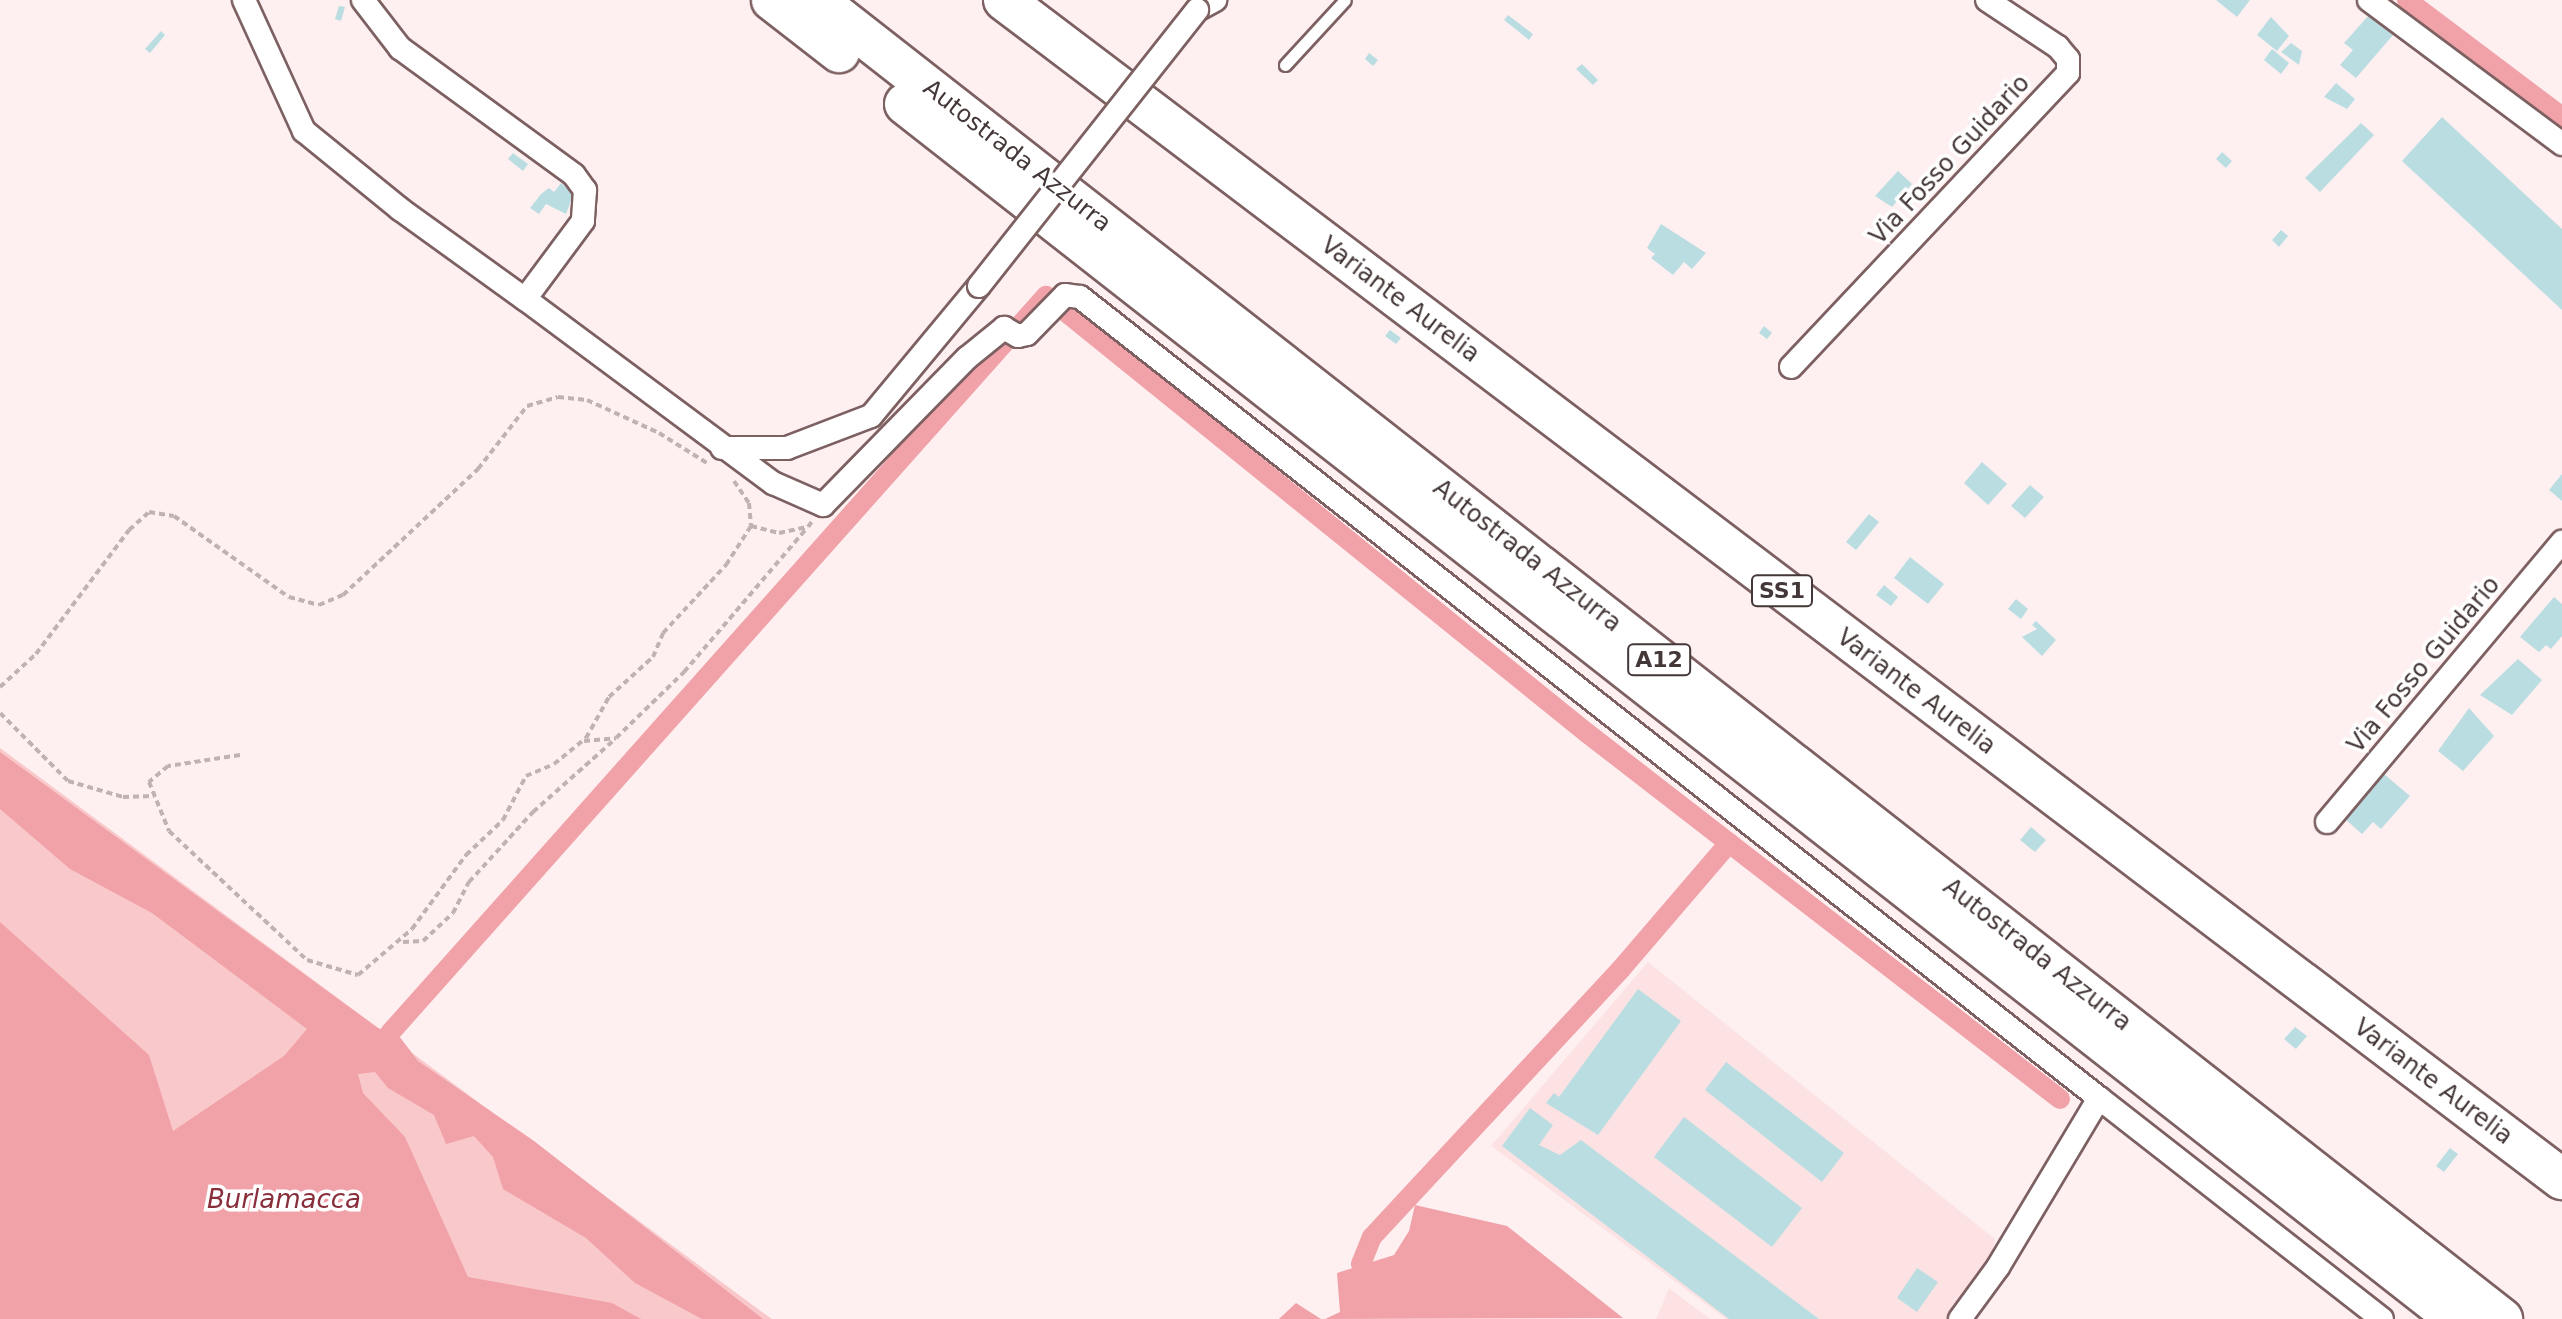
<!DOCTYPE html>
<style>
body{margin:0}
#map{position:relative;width:2562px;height:1319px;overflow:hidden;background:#fef0f1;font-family:"DejaVu Sans",sans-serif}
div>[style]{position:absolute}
.built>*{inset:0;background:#fce2e3}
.green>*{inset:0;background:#f9c8ca}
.water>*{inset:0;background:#f0a2a8}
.canal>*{height:20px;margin:-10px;padding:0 10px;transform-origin:10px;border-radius:10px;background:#f0a2a8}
.building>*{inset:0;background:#badde2}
.path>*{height:4px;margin-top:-2px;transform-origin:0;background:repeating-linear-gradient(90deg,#c0b2b3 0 6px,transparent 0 10px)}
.roads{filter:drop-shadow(2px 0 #7d6061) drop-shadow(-2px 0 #7d6061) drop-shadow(0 2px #7d6061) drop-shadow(0 -2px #7d6061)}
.lane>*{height:11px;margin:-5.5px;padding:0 5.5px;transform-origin:5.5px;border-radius:5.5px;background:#fff}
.street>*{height:22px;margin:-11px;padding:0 11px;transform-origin:11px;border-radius:11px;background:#fff}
.highway>*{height:40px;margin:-20px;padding:0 20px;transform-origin:20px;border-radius:20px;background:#fff}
.bridges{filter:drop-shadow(2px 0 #7d6061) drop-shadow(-2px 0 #7d6061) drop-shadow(0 2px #7d6061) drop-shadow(0 -2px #7d6061)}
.street-bridge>*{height:22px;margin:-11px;padding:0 11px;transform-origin:11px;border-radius:11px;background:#fff}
span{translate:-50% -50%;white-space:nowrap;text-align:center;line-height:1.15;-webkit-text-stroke:7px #fff;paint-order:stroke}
.shield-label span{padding:2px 6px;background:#fff;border:2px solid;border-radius:6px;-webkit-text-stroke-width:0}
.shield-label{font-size:22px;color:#443737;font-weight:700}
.street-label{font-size:24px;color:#443737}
.water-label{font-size:26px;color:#892f3c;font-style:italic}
</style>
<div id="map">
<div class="built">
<div style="clip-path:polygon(1648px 962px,1995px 1239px,1990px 1265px,1951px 1319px,1726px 1319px,1491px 1146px)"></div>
<div style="clip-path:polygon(1669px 1288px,1710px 1319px,1656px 1319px)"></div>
</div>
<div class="green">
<div style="clip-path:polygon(0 748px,762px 1312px,772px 1319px,0 1319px)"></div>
</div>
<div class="water">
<div style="clip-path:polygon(0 752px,378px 1028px,399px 1036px,418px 1061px,534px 1141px,763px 1319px,702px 1319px,635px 1283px,586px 1238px,503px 1189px,493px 1157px,474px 1136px,446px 1144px,434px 1115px,388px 1088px,375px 1072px,358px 1074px,363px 1093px,405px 1137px,468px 1277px,612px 1303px,641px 1319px,0 1319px,0 922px,149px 1055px,173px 1131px,284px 1056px,307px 1029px,152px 913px,70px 869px,0 809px)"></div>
<div style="clip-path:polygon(1415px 1205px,1507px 1226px,1623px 1318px,1325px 1319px,1340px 1312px,1337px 1273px,1394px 1255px,1409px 1231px)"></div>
<div style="clip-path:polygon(1296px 1303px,1321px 1319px,1279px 1319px)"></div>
</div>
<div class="canal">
<div style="left:2407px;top:0;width:194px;rotate:37deg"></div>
<div style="left:390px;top:1033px;width:987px;rotate:-48.33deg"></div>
<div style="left:1046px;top:296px;width:695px;rotate:38.93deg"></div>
<div style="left:1587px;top:733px;width:598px;rotate:37.73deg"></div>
<div style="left:1361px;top:1264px;width:29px;rotate:-68deg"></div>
<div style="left:1372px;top:1237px;width:366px;rotate:-47.1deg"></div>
<div style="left:1621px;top:969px;width:166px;rotate:-49.4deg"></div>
</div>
<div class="building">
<div style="clip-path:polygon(2216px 0,2250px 0,2237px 17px)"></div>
<div style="clip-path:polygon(339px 6px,345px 7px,341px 21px,335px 19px)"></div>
<div style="clip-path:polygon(2370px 14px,2393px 35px,2356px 78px,2340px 65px,2353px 50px,2344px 43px)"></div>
<div style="clip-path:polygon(1508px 15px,1533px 34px,1529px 40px,1504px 20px)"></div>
<div style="clip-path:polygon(2271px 17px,2289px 36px,2277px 51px,2257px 35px)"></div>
<div style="clip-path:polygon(161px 31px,165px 35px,150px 53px,145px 49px)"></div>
<div style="clip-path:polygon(2291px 43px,2302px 51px,2299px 65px,2281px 52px)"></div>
<div style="clip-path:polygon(2272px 49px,2289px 63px,2281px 74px,2264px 60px)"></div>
<div style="clip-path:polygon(1369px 53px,1378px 60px,1373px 66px,1365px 59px)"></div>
<div style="clip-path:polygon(1582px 64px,1598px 80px,1593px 85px,1576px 69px)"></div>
<div style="clip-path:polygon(2336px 83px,2355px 99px,2347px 109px,2324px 97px)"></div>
<div style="clip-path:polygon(2442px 117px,2562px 229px,2562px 310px,2402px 161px)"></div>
<div style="clip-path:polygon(2361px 123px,2374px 135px,2320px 192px,2305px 178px)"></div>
<div style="clip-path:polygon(2222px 152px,2232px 161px,2226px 168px,2216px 159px)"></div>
<div style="clip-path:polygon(513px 153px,528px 164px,523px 171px,508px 159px)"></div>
<div style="clip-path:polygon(1898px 171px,1912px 184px,1892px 207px,1875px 196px)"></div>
<div style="clip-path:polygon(561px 183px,574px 193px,566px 214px,546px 204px,539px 214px,530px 208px,541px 194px,549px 188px,554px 192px)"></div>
<div style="clip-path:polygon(1661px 224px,1706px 253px,1692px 269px,1684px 262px,1673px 275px,1651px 258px,1655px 254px,1647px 248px)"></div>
<div style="clip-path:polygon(2281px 230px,2288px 236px,2279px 247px,2272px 240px)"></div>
<div style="clip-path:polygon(1764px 326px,1772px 333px,1767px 339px,1759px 333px)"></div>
<div style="clip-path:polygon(1390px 330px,1401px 338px,1396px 344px,1385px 336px)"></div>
<div style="clip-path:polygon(1982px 462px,2007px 484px,1988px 505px,1964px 483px)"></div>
<div style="clip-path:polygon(2562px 474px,2562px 501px,2549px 490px)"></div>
<div style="clip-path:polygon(2030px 485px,2044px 497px,2025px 518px,2011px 506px)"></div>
<div style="clip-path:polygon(1869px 514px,1879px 522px,1856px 550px,1846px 542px)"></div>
<div style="clip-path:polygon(1910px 557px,1944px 584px,1928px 604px,1894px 578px)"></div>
<div style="clip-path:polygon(1884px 585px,1898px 597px,1891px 606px,1876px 595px)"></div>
<div style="clip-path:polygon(2554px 597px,2562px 604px,2562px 636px,2551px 649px,2546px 645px,2539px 652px,2520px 637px)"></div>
<div style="clip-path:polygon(2016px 599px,2028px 609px,2021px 619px,2008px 609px)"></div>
<div style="clip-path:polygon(2036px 621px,2056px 640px,2042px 656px,2022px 637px,2037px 629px,2032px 625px)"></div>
<div style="clip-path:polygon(2518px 659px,2542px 680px,2512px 715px,2480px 695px)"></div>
<div style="clip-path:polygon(2469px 708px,2494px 736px,2463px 771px,2438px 751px)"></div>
<div style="clip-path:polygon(2384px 774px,2410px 796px,2381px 829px,2373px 822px,2362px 834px,2345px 819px)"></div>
<div style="clip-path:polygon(2031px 827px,2046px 840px,2035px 852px,2020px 840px)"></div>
<div style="clip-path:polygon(1638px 989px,1681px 1021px,1598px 1135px,1546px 1103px,1554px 1093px,1559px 1097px)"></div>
<div style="clip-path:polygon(2295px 1027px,2307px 1036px,2296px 1049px,2284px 1039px)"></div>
<div style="clip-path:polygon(1726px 1062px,1844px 1153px,1822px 1182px,1705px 1090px)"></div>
<div style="clip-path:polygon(1530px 1108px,1553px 1125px,1539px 1145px,1541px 1146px,1560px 1155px,1581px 1140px,1819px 1319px,1729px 1319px,1502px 1146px)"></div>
<div style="clip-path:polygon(1684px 1117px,1802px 1208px,1772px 1247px,1654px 1157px)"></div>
<div style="clip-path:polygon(2450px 1148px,2458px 1154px,2444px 1172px,2436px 1166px)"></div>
<div style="clip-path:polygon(1917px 1268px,1938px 1282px,1917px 1312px,1897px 1298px)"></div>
</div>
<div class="path">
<div style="left:734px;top:481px;width:27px;rotate:56deg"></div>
<div style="left:749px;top:503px;width:23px;rotate:85deg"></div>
<div style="left:0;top:687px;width:49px;rotate:-42.5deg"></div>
<div style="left:36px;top:654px;width:155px;rotate:-53.1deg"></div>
<div style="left:129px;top:530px;width:27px;rotate:-42deg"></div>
<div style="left:149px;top:512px;width:25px;rotate:9deg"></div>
<div style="left:174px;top:516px;width:141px;rotate:35.2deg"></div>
<div style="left:289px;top:597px;width:31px;rotate:15deg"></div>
<div style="left:319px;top:605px;width:26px;rotate:-23deg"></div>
<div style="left:343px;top:595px;width:185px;rotate:-43deg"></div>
<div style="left:478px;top:469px;width:80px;rotate:-52.1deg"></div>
<div style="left:527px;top:406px;width:32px;rotate:-16deg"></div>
<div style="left:558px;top:397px;width:29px;rotate:6deg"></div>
<div style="left:587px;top:400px;width:79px;rotate:24.6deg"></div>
<div style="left:659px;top:433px;width:57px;rotate:32deg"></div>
<div style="left:0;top:713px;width:96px;rotate:45deg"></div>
<div style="left:68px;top:781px;width:57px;rotate:16.2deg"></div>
<div style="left:123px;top:797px;width:31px;rotate:-2deg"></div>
<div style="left:584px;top:741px;width:32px;rotate:-5deg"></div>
<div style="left:616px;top:738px;width:95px;rotate:-44.1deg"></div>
<div style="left:684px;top:672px;width:188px;rotate:-49.5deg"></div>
<div style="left:240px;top:755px;width:73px;rotate:171.3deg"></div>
<div style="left:168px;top:766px;width:25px;rotate:140deg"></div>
<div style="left:149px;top:782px;width:53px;rotate:67.8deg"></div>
<div style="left:169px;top:831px;width:189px;rotate:43.1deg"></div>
<div style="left:307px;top:960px;width:53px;rotate:16.4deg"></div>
<div style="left:358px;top:975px;width:71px;rotate:-40.4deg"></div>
<div style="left:412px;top:929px;width:92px;rotate:-53.9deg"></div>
<div style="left:466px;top:855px;width:51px;rotate:-43.4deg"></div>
<div style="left:503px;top:820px;width:50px;rotate:-62.4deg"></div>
<div style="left:526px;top:776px;width:30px;rotate:-23deg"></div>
<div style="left:554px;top:764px;width:41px;rotate:-39.1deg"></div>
<div style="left:586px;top:738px;width:47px;rotate:-60.7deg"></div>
<div style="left:609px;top:697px;width:59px;rotate:-42.3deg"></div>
<div style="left:653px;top:657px;width:26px;rotate:-67deg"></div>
<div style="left:663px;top:633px;width:93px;rotate:-47.2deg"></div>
<div style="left:726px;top:565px;width:46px;rotate:-57.3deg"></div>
<div style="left:751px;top:526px;width:29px;rotate:14deg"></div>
<div style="left:779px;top:533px;width:30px;rotate:-12deg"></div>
<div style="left:808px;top:527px;width:9px;rotate:-54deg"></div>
<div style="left:403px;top:942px;width:20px;rotate:-3deg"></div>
<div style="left:423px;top:941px;width:41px;rotate:-43deg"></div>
<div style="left:453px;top:913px;width:35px;rotate:-63deg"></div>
<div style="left:469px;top:882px;width:95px;rotate:-47.6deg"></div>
<div style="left:533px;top:812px;width:108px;rotate:-41.6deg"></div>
</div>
<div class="roads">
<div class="lane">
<div style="left:1285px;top:65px;width:88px;rotate:-47.3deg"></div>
</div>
<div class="street">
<div style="left:244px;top:0;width:144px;rotate:65.4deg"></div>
<div style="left:304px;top:131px;width:124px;rotate:39.1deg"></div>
<div style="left:400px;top:209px;width:154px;rotate:35.8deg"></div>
<div style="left:363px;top:0;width:61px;rotate:52.4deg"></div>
<div style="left:400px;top:48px;width:215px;rotate:36.1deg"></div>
<div style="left:574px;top:175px;width:19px;rotate:54deg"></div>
<div style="left:585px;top:190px;width:31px;rotate:94deg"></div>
<div style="left:583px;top:221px;width:97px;rotate:126.6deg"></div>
<div style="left:525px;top:299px;width:309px;rotate:36.6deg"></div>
<div style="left:773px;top:483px;width:55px;rotate:23.7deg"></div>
<div style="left:823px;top:505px;width:206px;rotate:-45.6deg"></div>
<div style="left:967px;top:358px;width:48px;rotate:-39deg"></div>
<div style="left:1004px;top:328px;width:16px;rotate:30deg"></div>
<div style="left:1018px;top:336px;width:9px;rotate:-13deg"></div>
<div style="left:1027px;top:334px;width:54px;rotate:-45.7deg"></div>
<div style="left:1065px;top:295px;width:15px;rotate:8deg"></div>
<div style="left:1080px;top:297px;width:1296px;rotate:38.17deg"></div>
<div style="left:2369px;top:0;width:241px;rotate:36.7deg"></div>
<div style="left:1197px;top:10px;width:21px;rotate:-29deg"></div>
<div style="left:1791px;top:367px;width:404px;rotate:-46.7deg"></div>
<div style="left:2068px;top:73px;width:14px;rotate:-90deg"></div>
<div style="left:2068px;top:59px;width:16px;rotate:-130deg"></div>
<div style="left:2058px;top:47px;width:85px;rotate:-146.5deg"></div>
<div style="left:722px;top:448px;width:65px"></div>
<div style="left:787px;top:448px;width:90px;rotate:-20.9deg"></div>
<div style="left:871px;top:416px;width:169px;rotate:-50.3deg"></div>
<div style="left:2327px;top:822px;width:366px;rotate:-50deg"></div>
<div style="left:1960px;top:1319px;width:64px;rotate:-53.8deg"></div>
<div style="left:1998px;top:1267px;width:197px;rotate:-59.1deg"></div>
<div style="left:2099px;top:1098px;width:359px;rotate:38deg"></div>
</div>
<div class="highway">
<div style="left:772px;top:0;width:85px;rotate:37.8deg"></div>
<div style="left:817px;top:0;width:2140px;rotate:38.05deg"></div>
<div style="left:1004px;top:0;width:1954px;rotate:37.12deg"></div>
<div style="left:905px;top:104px;width:1970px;rotate:38.07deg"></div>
</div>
</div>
<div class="bridges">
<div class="street-bridge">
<div style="left:979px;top:286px;width:352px;rotate:-51.7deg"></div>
</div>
</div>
<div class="shield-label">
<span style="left:1782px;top:591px">SS1</span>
<span style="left:1659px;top:660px">A12</span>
</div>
<div class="street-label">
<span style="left:1017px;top:156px;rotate:38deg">Autostrada Azzurra</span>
<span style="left:1950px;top:160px;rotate:-47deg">Via Fosso Guidario</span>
<span style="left:1400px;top:300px;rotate:37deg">Variante Aurelia</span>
<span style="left:1527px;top:556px;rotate:38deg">Autostrada Azzurra</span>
<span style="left:2424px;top:665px;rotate:-50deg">Via Fosso Guidario</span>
<span style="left:1916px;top:692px;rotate:37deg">Variante Aurelia</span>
<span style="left:2037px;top:955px;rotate:38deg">Autostrada Azzurra</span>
<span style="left:2433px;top:1082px;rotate:37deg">Variante Aurelia</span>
</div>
<div class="water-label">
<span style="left:284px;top:1200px">Burlamacca</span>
</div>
</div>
